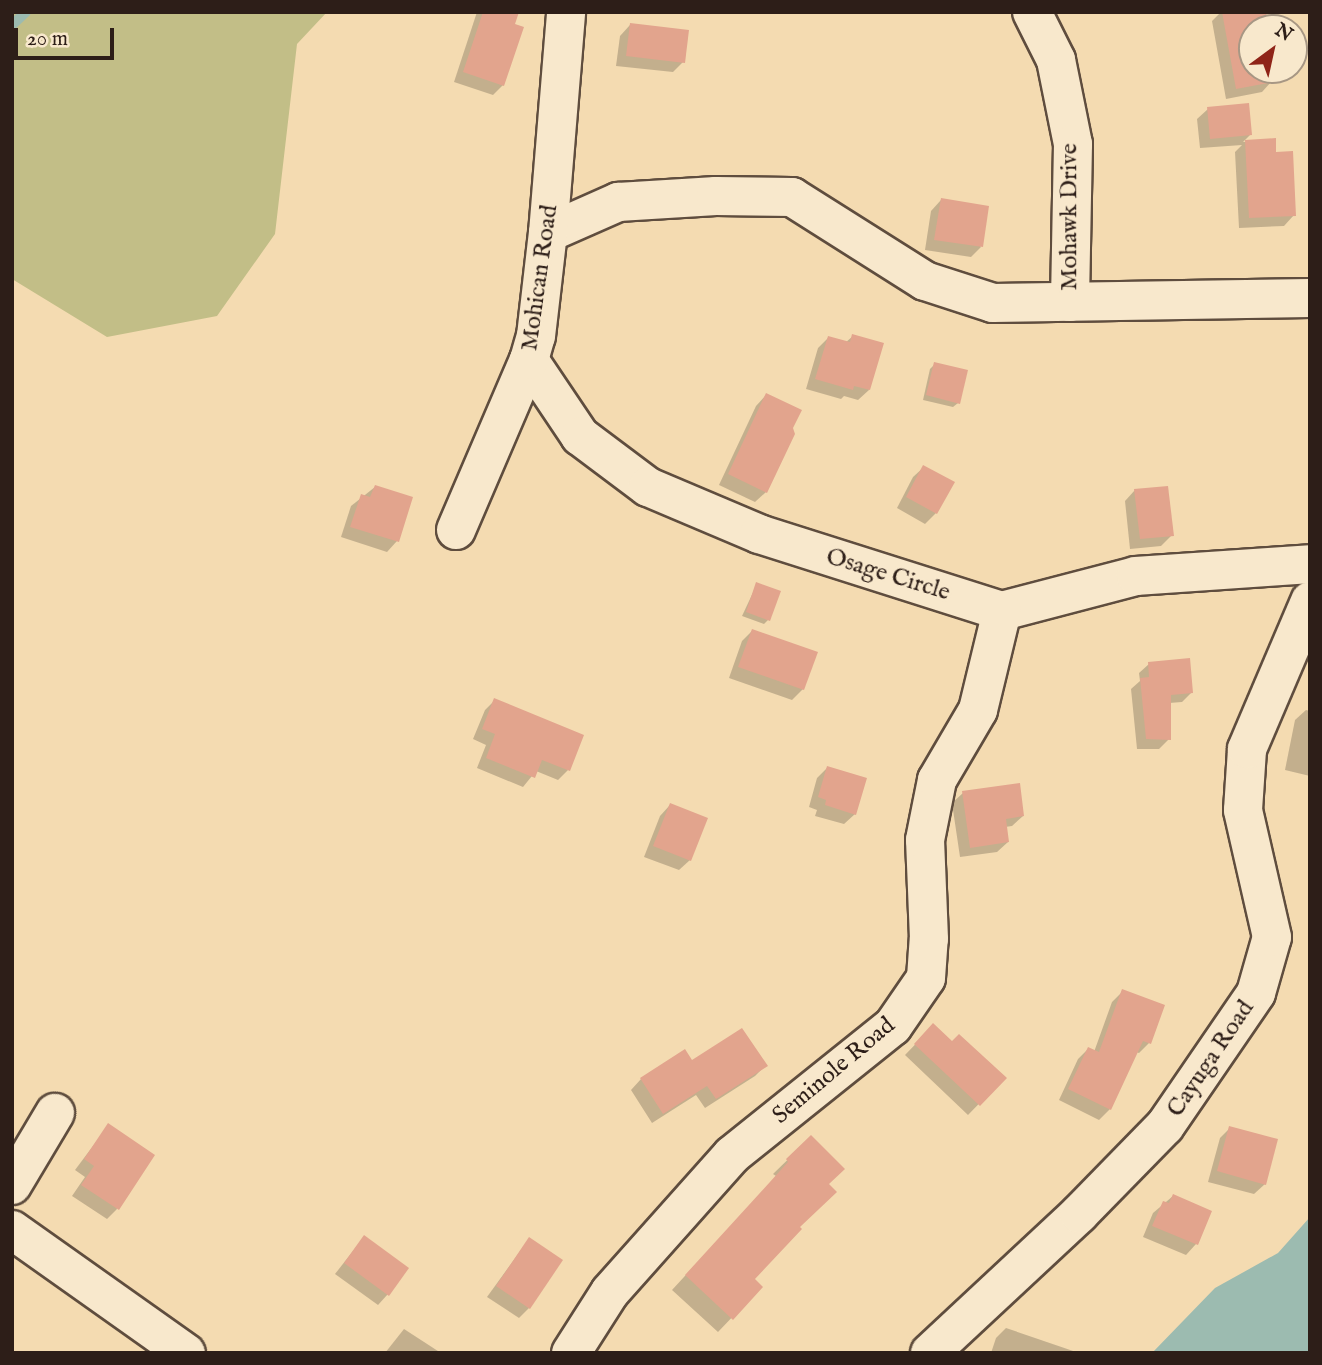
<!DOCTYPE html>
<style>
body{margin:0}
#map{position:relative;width:1322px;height:1365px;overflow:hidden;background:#f4dbb1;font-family:"IM FELL English",serif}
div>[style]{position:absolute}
.green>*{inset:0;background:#c2be87}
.water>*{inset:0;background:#9cbbb0}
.shadow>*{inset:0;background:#0003}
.stream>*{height:10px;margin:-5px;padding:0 5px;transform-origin:5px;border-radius:5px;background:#9cbbb0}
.building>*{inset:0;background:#e2a48d}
.roads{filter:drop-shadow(2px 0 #5f4d3e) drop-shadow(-2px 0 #5f4d3e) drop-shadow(0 2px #5f4d3e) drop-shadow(0 -2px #5f4d3e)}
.minor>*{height:38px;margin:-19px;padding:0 19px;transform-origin:19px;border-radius:19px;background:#f8e8cc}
span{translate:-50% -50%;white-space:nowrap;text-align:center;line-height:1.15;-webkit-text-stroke:5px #f8e8cc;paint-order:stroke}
.street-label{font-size:24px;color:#2d1e18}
.frame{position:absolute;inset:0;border:14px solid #2d1e18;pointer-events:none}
.north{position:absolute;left:1238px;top:14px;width:70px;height:70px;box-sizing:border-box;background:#f8e8cc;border:2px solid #a79784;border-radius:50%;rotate:33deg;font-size:19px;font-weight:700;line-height:28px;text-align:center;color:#2d1e18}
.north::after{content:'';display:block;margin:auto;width:24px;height:32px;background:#8f2418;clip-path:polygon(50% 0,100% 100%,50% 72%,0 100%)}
.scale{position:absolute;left:14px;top:28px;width:100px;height:32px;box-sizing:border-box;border:4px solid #2d1e18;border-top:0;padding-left:9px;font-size:21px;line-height:24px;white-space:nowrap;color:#2d1e18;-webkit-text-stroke:5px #f8e8cc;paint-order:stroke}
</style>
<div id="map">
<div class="green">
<div style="clip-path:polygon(12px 12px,327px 12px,297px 44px,275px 234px,217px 316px,107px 337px,12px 279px)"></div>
</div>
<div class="water">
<div style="clip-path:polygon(1310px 1217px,1310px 1353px,1152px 1353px,1215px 1288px,1278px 1253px)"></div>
</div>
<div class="shadow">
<div style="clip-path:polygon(477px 12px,516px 12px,503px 85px,493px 95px,454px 82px)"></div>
<div style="clip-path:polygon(1221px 12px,1264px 12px,1267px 28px,1252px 28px,1252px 70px,1273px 70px,1272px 81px,1262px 92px,1226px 99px,1212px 21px)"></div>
<div style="clip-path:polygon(630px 25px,683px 62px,673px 72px,616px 66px,620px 36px)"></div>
<div style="clip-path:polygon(1208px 109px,1250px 135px,1243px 142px,1274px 140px,1275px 154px,1294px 215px,1284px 226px,1239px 228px,1235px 152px,1242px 145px,1200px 148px,1197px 119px)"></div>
<div style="clip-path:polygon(941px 200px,981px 247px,971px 257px,925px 250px,931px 211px)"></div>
<div style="clip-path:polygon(853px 336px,869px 390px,858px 400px,844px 396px,841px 399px,806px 389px,818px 348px,828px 338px,845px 343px)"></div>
<div style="clip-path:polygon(935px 364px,958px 403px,953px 407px,923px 400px,930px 369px)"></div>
<div style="clip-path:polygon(766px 395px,766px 492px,755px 502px,719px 485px,756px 406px)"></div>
<div style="clip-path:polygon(924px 467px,952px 482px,936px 513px,925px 524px,897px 508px,913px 477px)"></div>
<div style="clip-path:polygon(375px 487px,397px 541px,387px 552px,341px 537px,351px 506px)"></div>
<div style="clip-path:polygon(1135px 490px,1172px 535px,1161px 546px,1130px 549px,1125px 501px)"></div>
<div style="clip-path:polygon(757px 584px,768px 620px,764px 624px,742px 616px)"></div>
<div style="clip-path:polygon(752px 631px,803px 689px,792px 700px,729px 678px,742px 641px)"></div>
<div style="clip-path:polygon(1149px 664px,1192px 692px,1182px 702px,1169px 703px,1169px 739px,1159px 749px,1137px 749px,1131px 689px,1140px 681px,1139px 673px)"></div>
<div style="clip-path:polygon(495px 700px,568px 770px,558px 780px,536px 771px,523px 787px,477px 768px,486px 745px,473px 739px,485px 710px)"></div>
<div style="clip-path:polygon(1306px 710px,1310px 711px,1310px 776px,1285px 770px,1295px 720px)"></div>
<div style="clip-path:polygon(827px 768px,855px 814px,844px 824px,815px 816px,817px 810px,809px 807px,817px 778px)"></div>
<div style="clip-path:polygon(963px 793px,1023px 816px,1012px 826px,1005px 827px,1008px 842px,997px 852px,960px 857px,952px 803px)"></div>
<div style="clip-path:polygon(670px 805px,690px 860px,679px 870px,644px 857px,660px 816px)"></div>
<div style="clip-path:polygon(1123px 991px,1149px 1043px,1139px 1053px,1136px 1052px,1110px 1109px,1099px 1120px,1059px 1100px,1078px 1059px,1088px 1049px,1094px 1052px,1112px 1002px)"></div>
<div style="clip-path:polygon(933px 1026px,952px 1043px,1004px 1078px,968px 1115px,905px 1055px)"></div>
<div style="clip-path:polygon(692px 1063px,765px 1066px,755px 1076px,705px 1108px,696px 1095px,652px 1123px,631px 1090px,641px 1079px)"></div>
<div style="clip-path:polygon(108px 1126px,117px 1209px,107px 1219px,72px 1196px,85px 1177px,75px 1170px)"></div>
<div style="clip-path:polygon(1230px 1128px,1265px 1184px,1254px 1194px,1208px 1182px,1220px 1138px)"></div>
<div style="clip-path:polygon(811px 1137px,827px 1184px,797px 1227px,753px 1279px,761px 1287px,718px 1332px,672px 1290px,766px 1188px,776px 1176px,773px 1174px)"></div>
<div style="clip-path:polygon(1173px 1196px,1210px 1212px,1196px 1244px,1186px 1255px,1143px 1237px,1153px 1213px)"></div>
<div style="clip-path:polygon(364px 1237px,388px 1294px,378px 1305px,335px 1274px)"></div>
<div style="clip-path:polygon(529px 1239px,529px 1308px,519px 1318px,487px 1297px)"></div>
<div style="clip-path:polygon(1006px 1328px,1079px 1353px,991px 1353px,996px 1338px)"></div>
<div style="clip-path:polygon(404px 1329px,441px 1353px,385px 1353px)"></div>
</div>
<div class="stream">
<div style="left:12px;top:25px;width:19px;rotate:-43deg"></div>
</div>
<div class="building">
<div style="clip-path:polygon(483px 12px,519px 12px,515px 24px,524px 27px,504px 86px,463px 72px)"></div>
<div style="clip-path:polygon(1222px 12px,1266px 12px,1269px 28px,1252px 28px,1252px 70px,1274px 70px,1274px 82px,1236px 89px)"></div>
<div style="clip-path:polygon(630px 23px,689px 30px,685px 63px,626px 56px)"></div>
<div style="clip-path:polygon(1249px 103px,1252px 135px,1210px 139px,1207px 107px)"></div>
<div style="clip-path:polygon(1276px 138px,1276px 152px,1293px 151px,1296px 216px,1249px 218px,1245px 140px)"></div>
<div style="clip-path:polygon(941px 198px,989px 206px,983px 247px,934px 240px)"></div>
<div style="clip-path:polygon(852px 334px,884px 343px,870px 390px,854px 386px,853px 390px,815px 379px,828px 336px,850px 342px)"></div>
<div style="clip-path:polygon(934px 362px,968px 370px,960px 404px,926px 395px)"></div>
<div style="clip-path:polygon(766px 393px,802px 410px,793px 428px,795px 434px,767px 493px,728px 474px)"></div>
<div style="clip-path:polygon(923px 465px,955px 482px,937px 514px,906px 497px)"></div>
<div style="clip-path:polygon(375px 485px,413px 497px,399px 542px,350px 527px,361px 494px,370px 497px)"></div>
<div style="clip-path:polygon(1168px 486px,1174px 536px,1140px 539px,1134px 489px)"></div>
<div style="clip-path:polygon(756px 582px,781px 591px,770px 621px,746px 612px)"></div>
<div style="clip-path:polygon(752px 629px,818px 652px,804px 690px,738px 667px)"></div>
<div style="clip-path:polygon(1190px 658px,1193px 693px,1171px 695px,1171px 740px,1146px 739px,1140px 678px,1149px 677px,1148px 662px)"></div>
<div style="clip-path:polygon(494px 698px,584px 735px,570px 771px,542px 760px,535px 778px,486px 758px,495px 734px,482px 729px)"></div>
<div style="clip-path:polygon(827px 766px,867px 778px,856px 815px,825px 805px,826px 800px,818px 797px)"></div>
<div style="clip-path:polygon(1020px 783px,1024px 816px,1006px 819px,1009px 842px,970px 848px,962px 791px)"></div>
<div style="clip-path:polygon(670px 803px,708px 818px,691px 861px,653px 846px)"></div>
<div style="clip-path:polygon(1122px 989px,1165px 1005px,1151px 1044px,1143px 1041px,1111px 1110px,1068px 1089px,1088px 1047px,1099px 1052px)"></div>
<div style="clip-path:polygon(933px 1023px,952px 1041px,959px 1034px,1007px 1078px,980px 1106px,914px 1044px)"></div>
<div style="clip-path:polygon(742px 1028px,768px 1066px,716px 1099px,707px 1086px,663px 1114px,640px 1078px,685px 1049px,692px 1060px)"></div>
<div style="clip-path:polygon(108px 1123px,155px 1155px,119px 1210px,81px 1185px,94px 1166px,84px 1159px)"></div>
<div style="clip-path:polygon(1229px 1126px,1278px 1139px,1266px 1185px,1217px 1171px)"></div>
<div style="clip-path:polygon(811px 1135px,845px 1169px,829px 1184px,837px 1192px,800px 1227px,802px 1229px,755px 1279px,763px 1287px,733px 1320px,685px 1275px,779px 1172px,788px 1162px,786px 1159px)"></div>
<div style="clip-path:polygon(1173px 1194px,1212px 1211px,1198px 1245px,1152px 1226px,1163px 1201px,1169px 1203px)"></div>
<div style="clip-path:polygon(364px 1235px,409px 1268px,389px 1296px,344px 1263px)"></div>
<div style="clip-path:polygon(529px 1237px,563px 1260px,530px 1309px,496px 1286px)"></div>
</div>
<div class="roads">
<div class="minor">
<div style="left:1032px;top:12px;width:54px;rotate:63.4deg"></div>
<div style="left:1056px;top:60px;width:86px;rotate:78.6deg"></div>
<div style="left:1073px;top:144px;width:158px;rotate:91.1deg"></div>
<div style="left:548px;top:233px;width:77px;rotate:-23.9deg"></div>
<div style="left:618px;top:202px;width:98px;rotate:-3.5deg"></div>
<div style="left:716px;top:196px;width:76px;rotate:0.8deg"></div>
<div style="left:792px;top:197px;width:157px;rotate:32.3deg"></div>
<div style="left:925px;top:281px;width:71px;rotate:17.9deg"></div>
<div style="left:993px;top:303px;width:317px;rotate:-0.9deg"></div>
<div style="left:529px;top:360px;width:92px;rotate:56.1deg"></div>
<div style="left:580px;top:436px;width:85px;rotate:36.9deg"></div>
<div style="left:648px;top:487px;width:121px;rotate:22.9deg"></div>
<div style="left:759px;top:534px;width:255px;rotate:17.6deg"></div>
<div style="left:1002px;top:611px;width:138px;rotate:-14.6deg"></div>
<div style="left:1136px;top:576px;width:174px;rotate:-3.9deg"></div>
<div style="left:456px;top:530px;width:185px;rotate:-66.8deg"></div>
<div style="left:529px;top:360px;width:25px;rotate:-74deg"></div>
<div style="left:536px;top:336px;width:104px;rotate:-83.4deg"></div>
<div style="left:548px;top:233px;width:222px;rotate:-85.3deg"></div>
<div style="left:12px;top:1185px;width:84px;rotate:-59.2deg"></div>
<div style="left:12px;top:1230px;width:213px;rotate:35.3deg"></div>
<div style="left:571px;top:1353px;width:72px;rotate:-57.4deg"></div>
<div style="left:610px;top:1292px;width:183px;rotate:-48.3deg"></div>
<div style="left:732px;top:1155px;width:206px;rotate:-38.7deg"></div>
<div style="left:893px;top:1026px;width:58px;rotate:-55.5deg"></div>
<div style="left:926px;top:978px;width:39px;rotate:-86deg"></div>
<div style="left:929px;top:939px;width:99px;rotate:-92.3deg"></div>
<div style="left:925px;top:840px;width:61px;rotate:-78.7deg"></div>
<div style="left:937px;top:780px;width:81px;rotate:-59.6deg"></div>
<div style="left:978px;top:710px;width:102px;rotate:-76.4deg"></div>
<div style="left:930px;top:1353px;width:204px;rotate:-43deg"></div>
<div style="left:1079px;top:1214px;width:123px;rotate:-45.7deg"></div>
<div style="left:1165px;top:1126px;width:161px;rotate:-55.6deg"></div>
<div style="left:1256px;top:993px;width:58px;rotate:-74.1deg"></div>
<div style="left:1272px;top:937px;width:130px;rotate:-102.9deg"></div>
<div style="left:1243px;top:810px;width:61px;rotate:-86.2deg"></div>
<div style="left:1247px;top:749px;width:161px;rotate:-66.9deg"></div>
</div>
</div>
<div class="street-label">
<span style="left:1070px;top:217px;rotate:-90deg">Mohawk Drive</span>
<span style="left:540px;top:278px;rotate:-82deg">Mohican Road</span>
<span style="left:888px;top:575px;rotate:17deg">Osage Circle</span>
<span style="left:1211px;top:1059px;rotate:-56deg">Cayuga Road</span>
<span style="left:834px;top:1071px;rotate:-40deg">Seminole Road</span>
</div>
<div class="frame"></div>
<div class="north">N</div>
<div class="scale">20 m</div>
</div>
